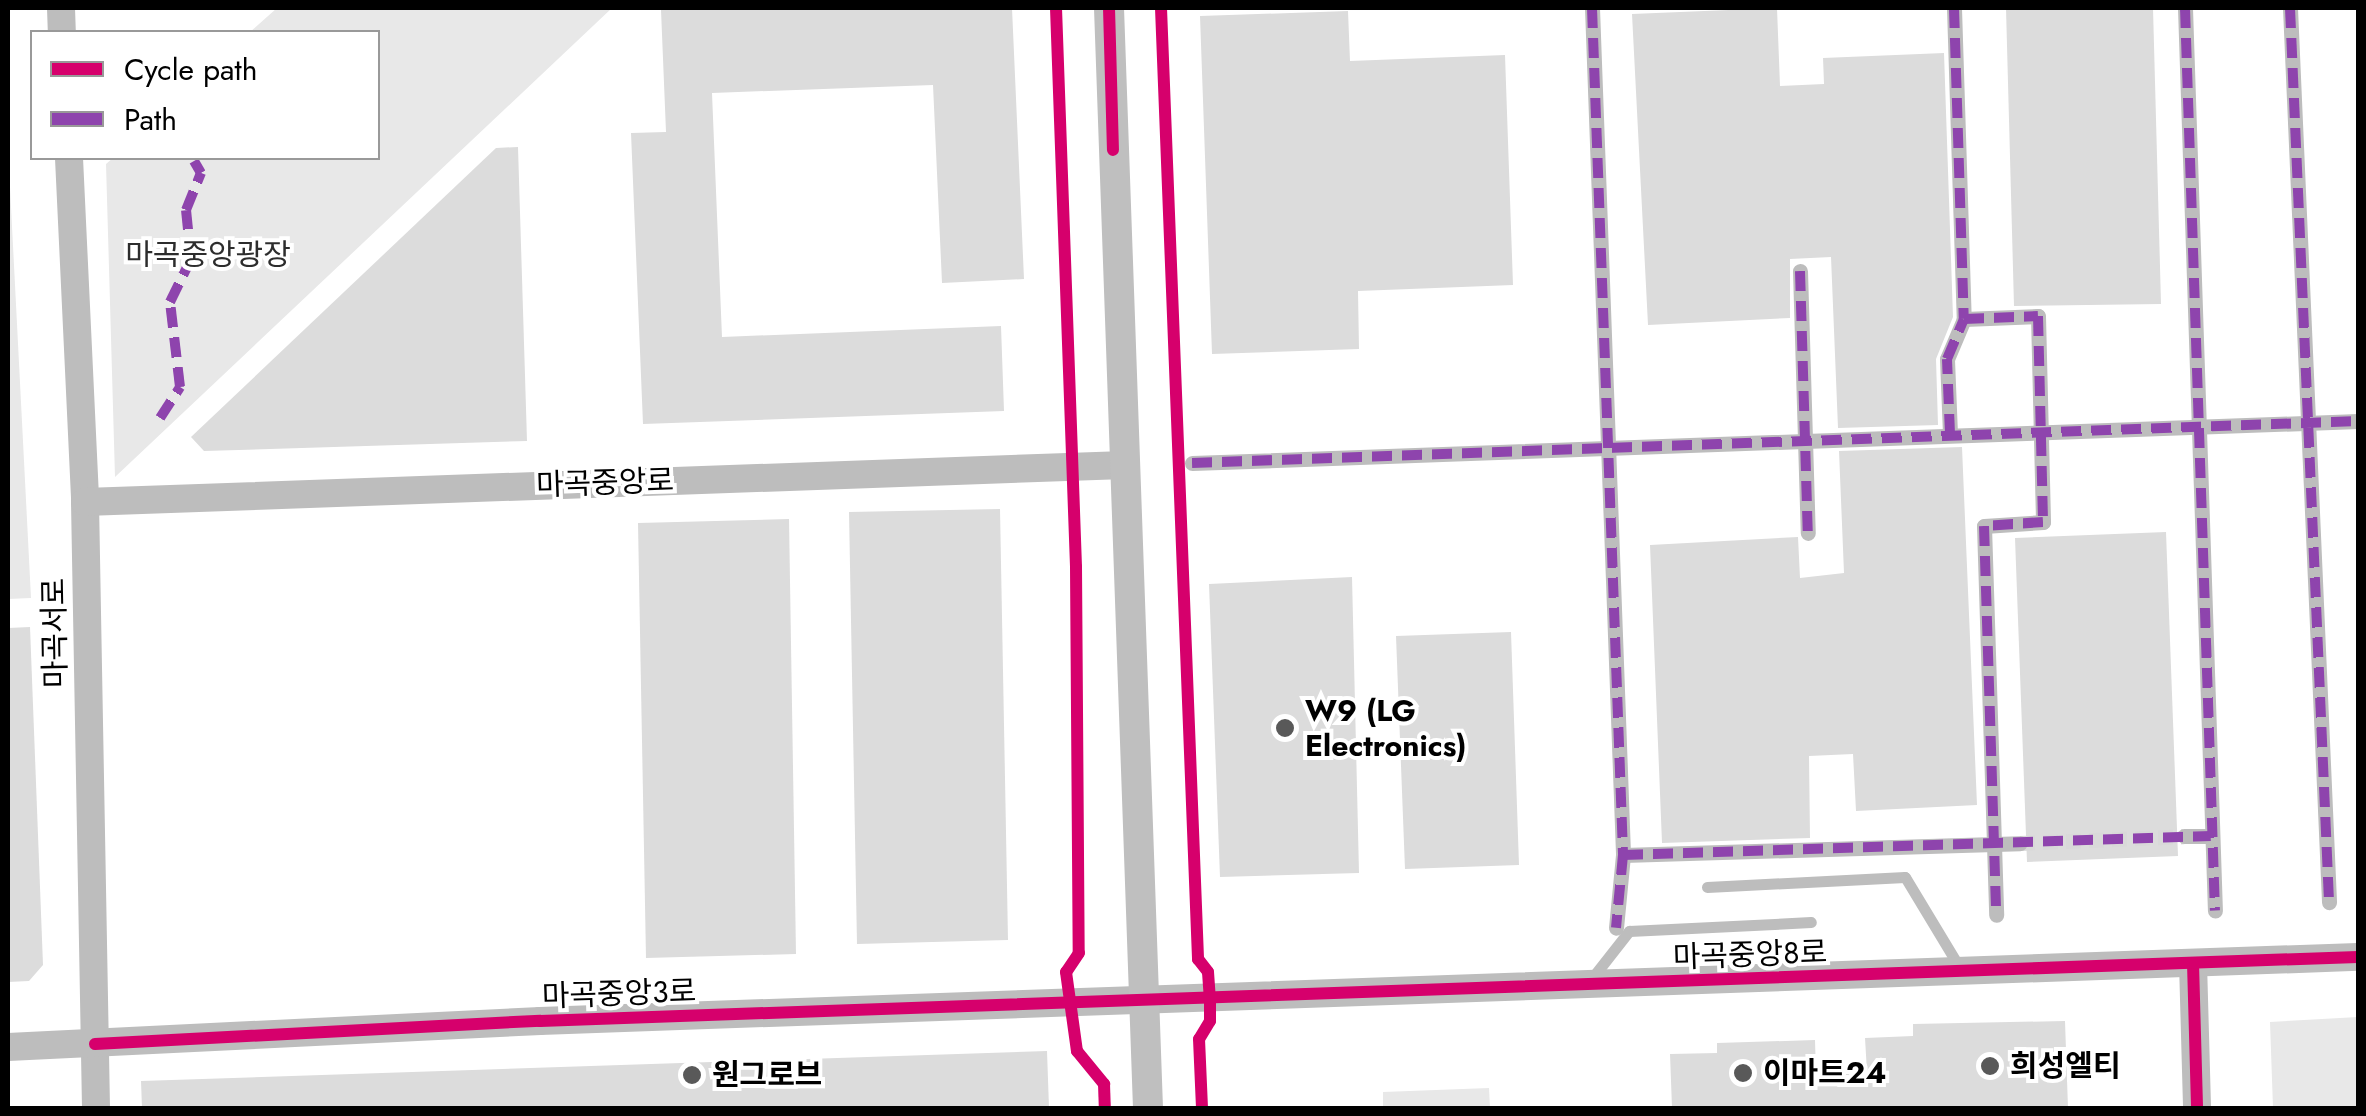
<!DOCTYPE html>
<meta charset="utf-8">
<style>
body{margin:0}
#map{position:relative;width:2366px;height:1116px;overflow:hidden;background:#fff;font-family:Jost,"Noto Sans KR",sans-serif}
div>[style]{position:absolute}
.green>*{inset:0;background:#e8e8e8}
.building>*{inset:0;background:#dcdcdc}
.pedestrian-tunnel>*{height:15px;margin-top:-7.5px;transform-origin:0;background:repeating-linear-gradient(90deg,#d9d9d9 0 15px,transparent 0 23px)}
.service>*{height:11px;margin:-5.5px;padding:0 5.5px;transform-origin:5.5px;border-radius:5.5px;background:#bdbdbd}
.pedestrian>*{height:15px;margin:-7.5px;padding:0 7.5px;transform-origin:7.5px;border-radius:7.5px;background:#bdbdbd}
.tertiary>*{height:28px;margin:-14px;padding:0 14px;transform-origin:14px;border-radius:14px;background:#bdbdbd}
.secondary>*{height:30px;margin:-15px;padding:0 15px;transform-origin:15px;border-radius:15px;background:#bfbfbf}
.quiet>*{height:10px;margin-top:-5px;transform-origin:0;background:repeating-linear-gradient(90deg,#8e44ad 0 20px,transparent 0 30px)}
.cycleway>*{height:12px;margin:-6px;padding:0 6px;transform-origin:6px;border-radius:6px;background:#d6006c}
.dots>*{width:28px;height:28px;translate:-50% -50%;box-sizing:border-box;border:5px solid #fff;border-radius:50%}
span{translate:-50% -50%;white-space:nowrap;text-align:center;line-height:1.15;-webkit-text-stroke:8px #fff;paint-order:stroke}
.park-label{font-size:30px;color:#2d2d2d}
.street-label{font-size:30px;color:#000}
.poi-label{font-size:30px;color:#000;font-weight:700}
.left{translate:0 -50%;text-align:left}
.frame{position:absolute;inset:0;border:10px solid #000;pointer-events:none}
.legend{position:absolute;left:30px;top:30px;width:350px;height:130px;box-sizing:border-box;background:#fff;border:2px solid #999;margin:0;padding:12px 18px;list-style:none;font-size:30px;color:#000}
.legend li{display:flex;align-items:center;gap:20px;height:50px}
.legend b{width:50px;border:2px solid #999}
</style>
<div id="map">
<div class="green">
<div style="clip-path:polygon(277px 8px,612px 8px,115px 477px,106px 164px,113px 158px,378px 158px,378px 32px,250px 32px)"></div>
<div style="clip-path:polygon(10px 187px,31px 598px,8px 599px,8px 202px)"></div>
<div style="clip-path:polygon(2358px 1017px,2358px 1108px,2273px 1108px,2270px 1022px)"></div>
<div style="clip-path:polygon(1489px 1088px,1490px 1108px,1383px 1108px,1383px 1092px)"></div>
</div>
<div class="building">
<div style="clip-path:polygon(1012px 8px,1024px 279px,942px 283px,933px 85px,712px 93px,722px 337px,1001px 326px,1004px 411px,643px 424px,631px 133px,666px 132px,661px 10px)"></div>
<div style="clip-path:polygon(1777px 8px,1780px 86px,1824px 84px,1823px 58px,1944px 53px,1953px 317px,1936px 359px,1938px 425px,1838px 428px,1831px 257px,1790px 259px,1790px 318px,1648px 325px,1632px 14px)"></div>
<div style="clip-path:polygon(2006px 8px,2153px 8px,2161px 304px,2014px 306px)"></div>
<div style="clip-path:polygon(1348px 11px,1350px 61px,1505px 55px,1513px 285px,1358px 291px,1359px 349px,1212px 354px,1200px 16px)"></div>
<div style="clip-path:polygon(518px 147px,527px 441px,204px 451px,191px 437px,496px 148px)"></div>
<div style="clip-path:polygon(1962px 447px,1977px 805px,1856px 811px,1853px 754px,1809px 756px,1810px 838px,1662px 843px,1650px 545px,1798px 537px,1800px 578px,1844px 573px,1839px 451px)"></div>
<div style="clip-path:polygon(1000px 509px,1008px 940px,857px 944px,849px 512px)"></div>
<div style="clip-path:polygon(789px 519px,796px 954px,646px 958px,638px 523px)"></div>
<div style="clip-path:polygon(2166px 532px,2178px 856px,2027px 862px,2015px 538px)"></div>
<div style="clip-path:polygon(1352px 577px,1359px 873px,1220px 877px,1209px 584px)"></div>
<div style="clip-path:polygon(30px 627px,43px 965px,29px 981px,8px 982px,8px 628px)"></div>
<div style="clip-path:polygon(1511px 632px,1519px 865px,1405px 869px,1396px 636px)"></div>
<div style="clip-path:polygon(2065px 1021px,2068px 1108px,1672px 1108px,1670px 1054px,1717px 1053px,1717px 1043px,1815px 1040px,1816px 1074px,1867px 1072px,1865px 1038px,1913px 1036px,1913px 1024px)"></div>
<div style="clip-path:polygon(1047px 1051px,1049px 1108px,142px 1108px,141px 1081px)"></div>
</div>
<div class="pedestrian-tunnel">
<div style="left:2020px;top:843px;width:164px;rotate:-2.4deg"></div>
</div>
<div class="service">
<div style="left:1707px;top:887px;width:198px;rotate:-2.9deg"></div>
<div style="left:1905px;top:877px;width:106px;rotate:58.9deg"></div>
<div style="left:1589px;top:982px;width:65px;rotate:-51.9deg"></div>
<div style="left:1629px;top:931px;width:182px;rotate:-2.8deg"></div>
</div>
<div class="pedestrian">
<div style="left:1592px;top:8px;width:848px;rotate:87.9deg"></div>
<div style="left:1623px;top:855px;width:73px;rotate:95.5deg"></div>
<div style="left:1954px;top:8px;width:311px;rotate:88.2deg"></div>
<div style="left:1964px;top:319px;width:74px;rotate:-2.3deg"></div>
<div style="left:2038px;top:316px;width:206px;rotate:88.6deg"></div>
<div style="left:2043px;top:522px;width:59px;rotate:176.1deg"></div>
<div style="left:1984px;top:526px;width:389px;rotate:88.2deg"></div>
<div style="left:2185px;top:8px;width:903px;rotate:88.1deg"></div>
<div style="left:2290px;top:8px;width:895px;rotate:87.5deg"></div>
<div style="left:1800px;top:271px;width:262px;rotate:88.3deg"></div>
<div style="left:1950px;top:434px;width:75px;rotate:-92.3deg"></div>
<div style="left:1947px;top:359px;width:43px;rotate:-67deg"></div>
<div style="left:1192px;top:463px;width:1167px;rotate:-2.06deg"></div>
<div style="left:2184px;top:836px;width:27px"></div>
<div style="left:1623px;top:855px;width:397px;rotate:-1.7deg"></div>
</div>
<div class="tertiary">
<div style="left:61px;top:8px;width:24px;rotate:88deg"></div>
<div style="left:69px;top:158px;width:344px;rotate:87.3deg"></div>
<div style="left:85px;top:502px;width:606px;rotate:88.96deg"></div>
<div style="left:85px;top:502px;width:1041px;rotate:-2.04deg"></div>
<div style="left:2193px;top:963px;width:145px;rotate:88.4deg"></div>
<div style="left:8px;top:1047px;width:533px;rotate:-2.8deg"></div>
<div style="left:540px;top:1021px;width:1819px;rotate:-2.02deg"></div>
</div>
<div class="secondary">
<div style="left:1109px;top:8px;width:1101px;rotate:87.97deg"></div>
</div>
<div class="quiet">
<div style="left:1592px;top:8px;width:848px;rotate:87.9deg"></div>
<div style="left:1623px;top:855px;width:73px;rotate:95.5deg"></div>
<div style="left:1954px;top:8px;width:311px;rotate:88.2deg"></div>
<div style="left:1964px;top:319px;width:74px;rotate:-2.3deg"></div>
<div style="left:2038px;top:316px;width:206px;rotate:88.6deg"></div>
<div style="left:2043px;top:522px;width:59px;rotate:176.1deg"></div>
<div style="left:1984px;top:526px;width:389px;rotate:88.2deg"></div>
<div style="left:2185px;top:8px;width:903px;rotate:88.1deg"></div>
<div style="left:2290px;top:8px;width:895px;rotate:87.5deg"></div>
<div style="left:1800px;top:271px;width:262px;rotate:88.3deg"></div>
<div style="left:160px;top:418px;width:37px;rotate:-57deg"></div>
<div style="left:180px;top:387px;width:86px;rotate:-96.7deg"></div>
<div style="left:170px;top:302px;width:48px;rotate:-64deg"></div>
<div style="left:191px;top:259px;width:49px;rotate:-95.8deg"></div>
<div style="left:186px;top:210px;width:40px;rotate:-68deg"></div>
<div style="left:201px;top:173px;width:14px;rotate:-120deg"></div>
<div style="left:1950px;top:434px;width:75px;rotate:-92.3deg"></div>
<div style="left:1947px;top:359px;width:43px;rotate:-67deg"></div>
<div style="left:1192px;top:463px;width:1167px;rotate:-2.06deg"></div>
<div style="left:1623px;top:855px;width:588px;rotate:-1.85deg"></div>
</div>
<div class="cycleway">
<div style="left:1056px;top:8px;width:559px;rotate:87.95deg"></div>
<div style="left:1076px;top:567px;width:386px;rotate:89.6deg"></div>
<div style="left:1079px;top:953px;width:23px;rotate:124deg"></div>
<div style="left:1066px;top:972px;width:80px;rotate:82.1deg"></div>
<div style="left:1077px;top:1051px;width:43px;rotate:50.7deg"></div>
<div style="left:1104px;top:1084px;width:24px;rotate:88deg"></div>
<div style="left:1109px;top:8px;width:142px;rotate:88.4deg"></div>
<div style="left:1161px;top:8px;width:952px;rotate:87.77deg"></div>
<div style="left:1198px;top:959px;width:16px;rotate:52deg"></div>
<div style="left:1208px;top:972px;width:29px;rotate:86deg"></div>
<div style="left:1210px;top:1001px;width:20px;rotate:90deg"></div>
<div style="left:1210px;top:1021px;width:21px;rotate:121deg"></div>
<div style="left:1199px;top:1039px;width:69px;rotate:87.5deg"></div>
<div style="left:2193px;top:963px;width:145px;rotate:88.4deg"></div>
<div style="left:95px;top:1044px;width:446px;rotate:-3deg"></div>
<div style="left:540px;top:1021px;width:1819px;rotate:-2.02deg"></div>
</div>
<div class="dots">
<div style="left:1285px;top:728px;background:#595959"></div>
<div style="left:1990px;top:1066px;background:#595959"></div>
<div style="left:1743px;top:1073px;background:#595959"></div>
<div style="left:692px;top:1075px;background:#595959"></div>
</div>
<div class="park-label">
<span style="left:208px;top:255px">마곡중앙광장</span>
</div>
<div class="street-label">
<span style="left:605px;top:483px;rotate:-2deg">마곡중앙로</span>
<span style="left:55px;top:633px;rotate:-91deg">마곡서로</span>
<span style="left:1750px;top:955px;rotate:-2deg">마곡중앙8로</span>
<span style="left:619px;top:994px;rotate:-2deg">마곡중앙3로</span>
</div>
<div class="poi-label">
<span class="left" style="left:1305px;top:728px">W9 (LG<br>Electronics)</span>
<span class="left" style="left:2010px;top:1066px">희성엘티</span>
<span class="left" style="left:1763px;top:1073px">이마트24</span>
<span class="left" style="left:712px;top:1075px">원그로브</span>
</div>
<div class="frame"></div>
<ul class="legend">
<li><b style="height:12px;background:#d6006c"></b>Cycle path</li>
<li><b style="height:12px;background:#8e44ad"></b>Path</li>
</ul>
</div>
